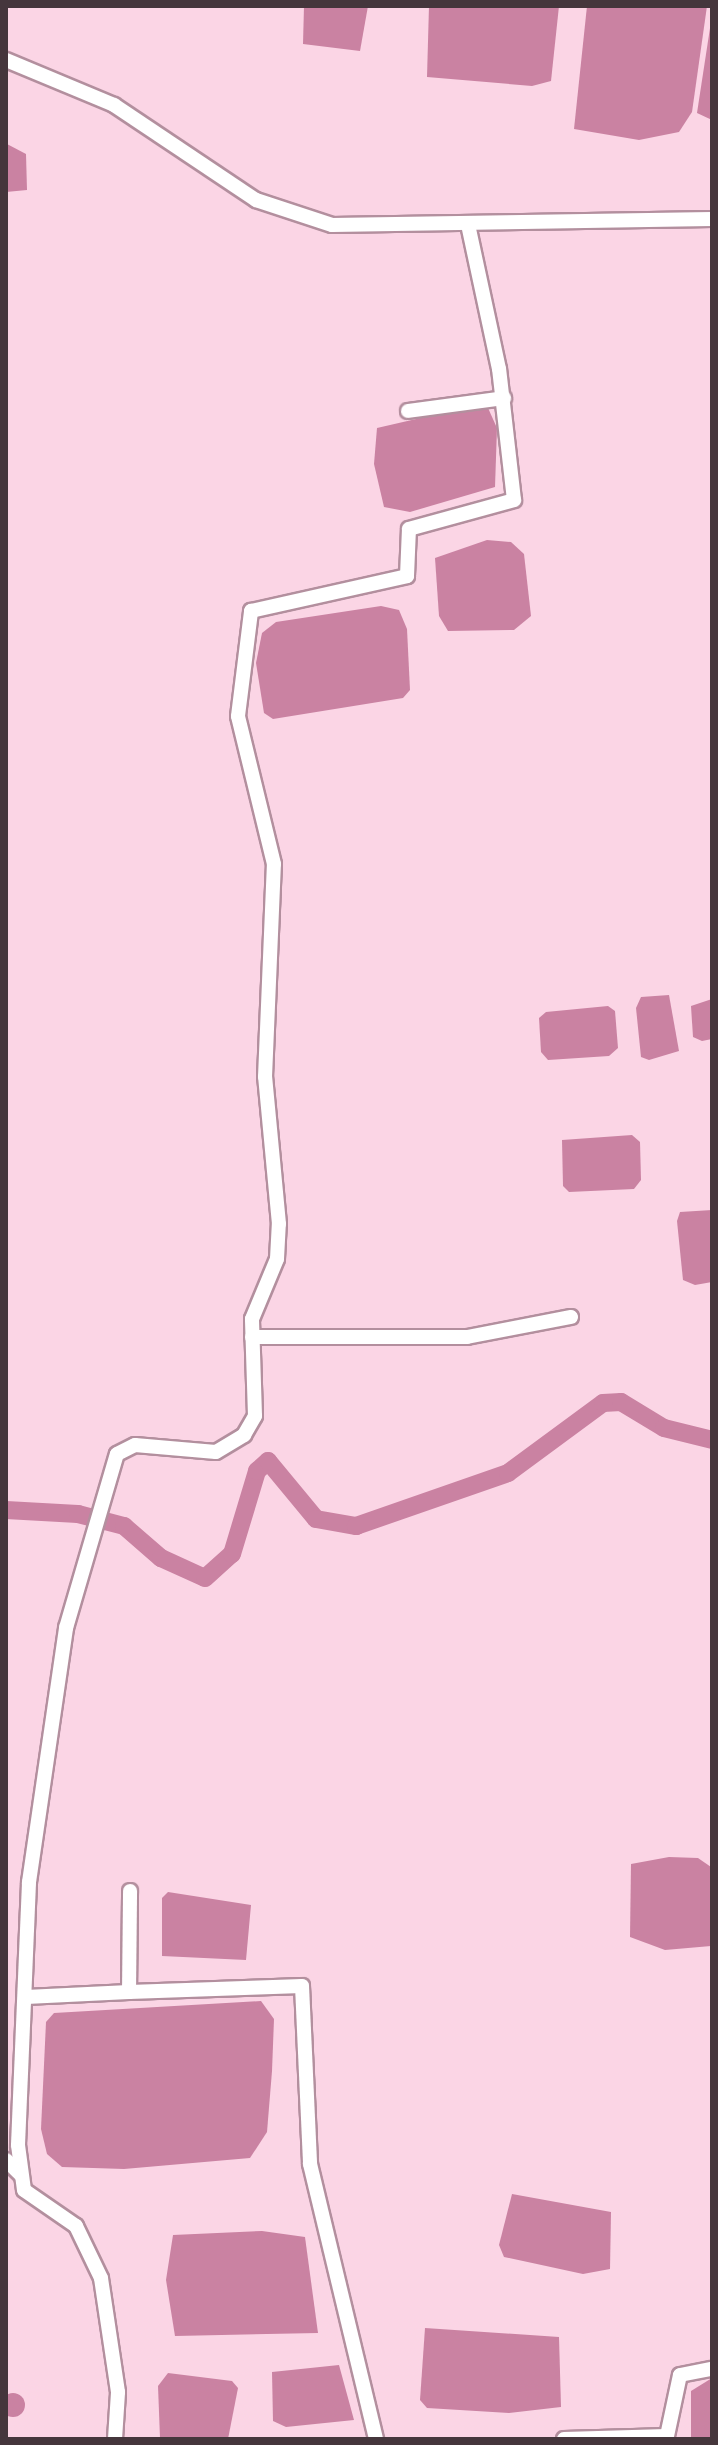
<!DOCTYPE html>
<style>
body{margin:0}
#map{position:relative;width:718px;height:2445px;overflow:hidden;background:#fbd5e5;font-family:"Sofia Sans Condensed",sans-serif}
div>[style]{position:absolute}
.water>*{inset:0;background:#ca82a2}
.round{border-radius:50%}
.canal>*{height:18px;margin:-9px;padding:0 9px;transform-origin:9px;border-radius:9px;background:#ca82a2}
.roads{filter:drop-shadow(2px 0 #b38f9e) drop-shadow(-2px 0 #b38f9e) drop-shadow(0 2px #b38f9e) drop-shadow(0 -2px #b38f9e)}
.street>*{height:14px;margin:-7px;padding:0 7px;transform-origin:7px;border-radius:7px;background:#fff}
span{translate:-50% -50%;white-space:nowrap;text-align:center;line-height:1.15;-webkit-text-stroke:6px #fbd5e5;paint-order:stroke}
.frame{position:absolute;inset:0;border:8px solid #45363c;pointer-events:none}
</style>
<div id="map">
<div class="water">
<div style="clip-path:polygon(304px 6px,368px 6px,360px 51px,303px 44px)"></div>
<div style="clip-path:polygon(429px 6px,559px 6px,551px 81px,532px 86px,427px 77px)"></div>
<div style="clip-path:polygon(587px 6px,707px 6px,692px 112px,679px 132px,639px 140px,574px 129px)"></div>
<div style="clip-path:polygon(712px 15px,712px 120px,697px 113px)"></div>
<div style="clip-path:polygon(7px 144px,26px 154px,27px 190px,6px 192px)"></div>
<div style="clip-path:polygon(477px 405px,488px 408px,497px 428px,495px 487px,410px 512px,384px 507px,374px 464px,377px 428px)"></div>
<div style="clip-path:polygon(487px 540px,511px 542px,524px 554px,531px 616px,514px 630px,448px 631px,439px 616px,435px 558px)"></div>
<div style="clip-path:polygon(381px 606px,399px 610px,407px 629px,410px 690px,403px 698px,273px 719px,264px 713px,256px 663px,262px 633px,276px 622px)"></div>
<div style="clip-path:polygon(669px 995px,679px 1051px,649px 1060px,641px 1057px,636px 1008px,641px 997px)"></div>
<div style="clip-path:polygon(712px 999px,712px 1039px,702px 1041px,693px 1037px,691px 1006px)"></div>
<div style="clip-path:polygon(608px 1006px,615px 1011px,618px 1048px,609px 1056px,548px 1060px,541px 1052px,539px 1018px,546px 1012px)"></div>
<div style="clip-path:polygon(632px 1135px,640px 1142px,641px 1180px,634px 1189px,569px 1192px,563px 1186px,562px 1140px)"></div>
<div style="clip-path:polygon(712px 1210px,712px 1282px,695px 1285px,683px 1280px,677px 1221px,680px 1212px)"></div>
<div style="clip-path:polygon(669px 1857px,698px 1858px,711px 1867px,711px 1946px,665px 1950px,630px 1937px,631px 1864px)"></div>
<div style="clip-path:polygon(168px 1892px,251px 1905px,246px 1960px,162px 1956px,162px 1898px)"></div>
<div style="clip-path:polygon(261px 2001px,274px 2019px,272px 2071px,267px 2132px,250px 2158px,124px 2169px,62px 2167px,47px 2154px,41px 2129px,46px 2022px,54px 2013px)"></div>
<div style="clip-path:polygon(512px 2194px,611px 2212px,610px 2269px,583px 2274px,504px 2257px,499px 2245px)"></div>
<div style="clip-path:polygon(262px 2231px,305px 2237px,318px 2333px,175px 2336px,166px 2280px,173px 2235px)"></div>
<div style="clip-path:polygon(425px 2328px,559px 2337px,561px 2407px,509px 2413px,427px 2408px,420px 2400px)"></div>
<div style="clip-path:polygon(339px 2365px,354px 2420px,286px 2427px,273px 2421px,272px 2372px)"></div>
<div style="clip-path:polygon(168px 2373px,232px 2381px,238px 2388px,228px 2439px,160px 2438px,158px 2386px)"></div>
<div style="clip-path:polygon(712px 2378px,712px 2439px,691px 2439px,691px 2391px)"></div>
<div class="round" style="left:1px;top:2393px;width:24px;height:24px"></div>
</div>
<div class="canal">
<div style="left:6px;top:1510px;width:72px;rotate:3.2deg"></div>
<div style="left:78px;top:1514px;width:48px;rotate:14.6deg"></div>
<div style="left:124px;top:1526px;width:49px;rotate:40.9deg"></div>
<div style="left:161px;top:1558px;width:48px;rotate:24.4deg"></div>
<div style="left:205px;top:1578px;width:36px;rotate:-42deg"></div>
<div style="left:232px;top:1554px;width:87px;rotate:-73.2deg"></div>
<div style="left:257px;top:1471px;width:15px;rotate:-42deg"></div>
<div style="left:268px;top:1461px;width:75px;rotate:50.4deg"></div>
<div style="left:316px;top:1519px;width:41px;rotate:9.9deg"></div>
<div style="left:356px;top:1526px;width:161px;rotate:-19.2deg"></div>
<div style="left:508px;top:1473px;width:118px;rotate:-36.4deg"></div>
<div style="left:603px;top:1403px;width:18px;rotate:-3deg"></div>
<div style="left:621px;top:1402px;width:50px;rotate:31.2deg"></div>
<div style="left:664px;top:1428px;width:49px;rotate:14deg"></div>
</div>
<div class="roads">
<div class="street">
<div style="left:6px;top:60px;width:117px;rotate:22.6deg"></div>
<div style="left:114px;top:105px;width:171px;rotate:33.8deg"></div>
<div style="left:256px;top:200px;width:80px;rotate:18.2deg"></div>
<div style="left:332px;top:225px;width:380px;rotate:-0.9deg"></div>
<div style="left:408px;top:411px;width:97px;rotate:-7.7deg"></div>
<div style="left:252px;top:1337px;width:215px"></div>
<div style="left:467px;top:1337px;width:106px;rotate:-10.9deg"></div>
<div style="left:129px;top:1992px;width:173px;rotate:-2deg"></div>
<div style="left:302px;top:1986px;width:178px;rotate:87.4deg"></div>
<div style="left:310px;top:2164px;width:283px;rotate:76.5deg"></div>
<div style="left:26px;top:1997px;width:103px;rotate:-2.8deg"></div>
<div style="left:129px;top:1992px;width:101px;rotate:-89.4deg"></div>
<div style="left:6px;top:2160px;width:20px;rotate:45deg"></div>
<div style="left:115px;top:2439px;width:47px;rotate:-86.3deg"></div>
<div style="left:118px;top:2392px;width:115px;rotate:-98.5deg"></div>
<div style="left:101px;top:2278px;width:58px;rotate:-115.7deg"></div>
<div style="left:76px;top:2226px;width:63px;rotate:-145.3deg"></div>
<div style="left:24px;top:2190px;width:45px;rotate:-97.6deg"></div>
<div style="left:18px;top:2145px;width:263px;rotate:-87.6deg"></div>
<div style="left:29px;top:1882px;width:257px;rotate:-81.7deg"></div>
<div style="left:66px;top:1628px;width:181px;rotate:-73.7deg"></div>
<div style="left:117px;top:1454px;width:20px;rotate:-27deg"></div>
<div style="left:135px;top:1445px;width:81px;rotate:4.9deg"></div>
<div style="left:216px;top:1452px;width:33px;rotate:-31deg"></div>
<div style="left:244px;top:1435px;width:22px;rotate:-60deg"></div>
<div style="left:255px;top:1416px;width:97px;rotate:-91.8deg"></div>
<div style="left:252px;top:1319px;width:65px;rotate:-67.4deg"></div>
<div style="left:277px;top:1259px;width:35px;rotate:-87deg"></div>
<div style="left:279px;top:1224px;width:148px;rotate:-95.4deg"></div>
<div style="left:265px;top:1077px;width:213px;rotate:-87.6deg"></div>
<div style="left:274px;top:864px;width:152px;rotate:-103.7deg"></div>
<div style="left:238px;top:716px;width:106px;rotate:-82.9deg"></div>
<div style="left:251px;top:611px;width:160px;rotate:-12.6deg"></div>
<div style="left:407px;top:576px;width:47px;rotate:-87.6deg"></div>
<div style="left:409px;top:529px;width:109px;rotate:-15.4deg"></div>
<div style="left:514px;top:500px;width:132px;rotate:-96.5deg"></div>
<div style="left:499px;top:369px;width:147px;rotate:-102.1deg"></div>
<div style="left:564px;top:2439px;width:103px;rotate:-1.7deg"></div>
<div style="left:667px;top:2436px;width:62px;rotate:-78deg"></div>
<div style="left:680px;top:2375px;width:33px;rotate:-11deg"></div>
</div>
</div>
<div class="frame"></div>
</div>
